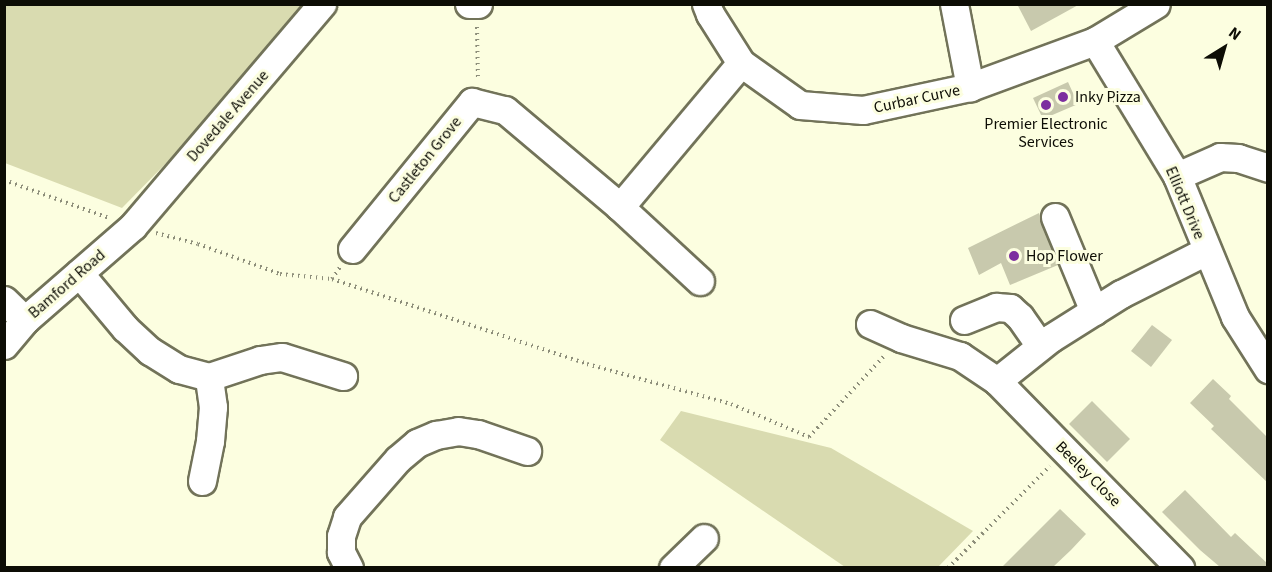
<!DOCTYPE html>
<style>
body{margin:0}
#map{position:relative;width:1272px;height:572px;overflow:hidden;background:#fcfee0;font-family:"Source Sans 3",sans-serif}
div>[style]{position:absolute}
.green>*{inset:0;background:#d9dbb0}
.building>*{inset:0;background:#c8c9ad}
.path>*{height:4px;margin-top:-2px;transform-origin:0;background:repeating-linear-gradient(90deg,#8d8e7a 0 1.5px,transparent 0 6px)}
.roads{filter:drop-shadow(2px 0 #727359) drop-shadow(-2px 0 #727359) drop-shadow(0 2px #727359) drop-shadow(0 -2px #727359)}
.minor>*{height:27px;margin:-13.5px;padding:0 13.5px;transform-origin:13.5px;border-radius:13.5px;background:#fff}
.dots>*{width:16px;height:16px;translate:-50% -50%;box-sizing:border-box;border:3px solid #fcfee0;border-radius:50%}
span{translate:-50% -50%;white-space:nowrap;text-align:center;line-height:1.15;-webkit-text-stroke:6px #fcfee0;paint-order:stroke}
.poi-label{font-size:16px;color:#0d0d05}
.left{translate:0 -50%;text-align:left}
.street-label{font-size:16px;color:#0d0d05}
.frame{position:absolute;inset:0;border:6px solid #0d0d05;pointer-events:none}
.north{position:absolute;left:1194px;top:18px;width:60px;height:60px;-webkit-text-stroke:4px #fcfee0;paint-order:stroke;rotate:37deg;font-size:16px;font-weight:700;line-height:24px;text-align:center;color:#0d0d05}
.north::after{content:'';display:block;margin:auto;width:21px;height:27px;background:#0d0d05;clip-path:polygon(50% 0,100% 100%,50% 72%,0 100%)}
</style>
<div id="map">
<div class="green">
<div style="clip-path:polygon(4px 5px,305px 5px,182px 147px,122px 208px,5px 163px)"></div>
<div style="clip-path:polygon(681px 411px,831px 448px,973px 531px,938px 567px,845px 567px,660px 440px)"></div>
</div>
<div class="building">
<div style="clip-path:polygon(1017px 4px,1080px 4px,1031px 31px)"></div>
<div style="clip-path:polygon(1068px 82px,1078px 104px,1043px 119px,1033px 98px)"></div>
<div style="clip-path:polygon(1039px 213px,1058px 265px,1010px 285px,1001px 263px,979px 275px,968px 248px)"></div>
<div style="clip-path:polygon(1152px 325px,1172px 340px,1151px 367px,1131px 351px)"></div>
<div style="clip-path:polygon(1213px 379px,1231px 396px,1229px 399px,1268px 438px,1268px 483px,1211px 429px,1214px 426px,1190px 403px)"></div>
<div style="clip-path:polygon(1092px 401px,1130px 439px,1107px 462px,1069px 424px)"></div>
<div style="clip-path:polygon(1185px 490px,1231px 537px,1235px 533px,1268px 564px,1268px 567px,1220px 567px,1200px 550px,1162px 512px)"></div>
<div style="clip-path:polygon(1060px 509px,1086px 534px,1071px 550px,1053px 567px,1002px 567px)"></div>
</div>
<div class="path">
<div style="left:477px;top:27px;width:52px;rotate:88.9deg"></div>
<div style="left:4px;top:180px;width:112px;rotate:19.9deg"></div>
<div style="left:156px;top:233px;width:43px;rotate:14.7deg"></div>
<div style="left:198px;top:244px;width:87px;rotate:20.1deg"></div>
<div style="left:280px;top:274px;width:52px;rotate:5.5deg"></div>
<div style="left:332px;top:279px;width:269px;rotate:18.4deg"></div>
<div style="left:587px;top:364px;width:149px;rotate:15.5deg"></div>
<div style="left:731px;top:404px;width:85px;rotate:22.9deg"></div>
<div style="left:809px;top:437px;width:110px;rotate:-47.2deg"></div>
<div style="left:332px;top:279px;width:14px;rotate:-56deg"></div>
<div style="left:948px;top:568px;width:144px;rotate:-45deg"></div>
</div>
<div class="roads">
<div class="minor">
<div style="left:469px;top:4px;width:9px"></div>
<div style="left:706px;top:4px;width:11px;rotate:68deg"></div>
<div style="left:710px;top:14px;width:58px;rotate:57.7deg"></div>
<div style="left:741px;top:63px;width:72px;rotate:35.4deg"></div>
<div style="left:800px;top:105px;width:63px;rotate:4.5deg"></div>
<div style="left:863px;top:110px;width:109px;rotate:-12.1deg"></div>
<div style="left:970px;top:87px;width:133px;rotate:-20.2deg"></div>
<div style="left:1095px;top:41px;width:71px;rotate:-31.2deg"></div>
<div style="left:954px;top:4px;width:85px;rotate:79.1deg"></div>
<div style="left:1095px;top:41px;width:158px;rotate:58.7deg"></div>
<div style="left:1177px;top:176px;width:152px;rotate:67.6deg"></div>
<div style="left:1235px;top:317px;width:62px;rotate:57.6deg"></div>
<div style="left:1177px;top:176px;width:47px;rotate:-23.8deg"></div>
<div style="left:1220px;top:157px;width:18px;rotate:3deg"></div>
<div style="left:1238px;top:158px;width:32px;rotate:18deg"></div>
<div style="left:620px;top:207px;width:188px;rotate:-50deg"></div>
<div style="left:1055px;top:217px;width:102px;rotate:67.5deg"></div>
<div style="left:352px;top:249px;width:190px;rotate:-50.8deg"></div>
<div style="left:472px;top:102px;width:34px;rotate:14deg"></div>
<div style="left:505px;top:110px;width:150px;rotate:40.1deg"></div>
<div style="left:620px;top:207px;width:109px;rotate:42.8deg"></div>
<div style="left:79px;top:273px;width:72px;rotate:50.1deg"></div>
<div style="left:125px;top:328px;width:34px;rotate:43deg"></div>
<div style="left:150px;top:351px;width:34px;rotate:32deg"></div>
<div style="left:179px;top:369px;width:31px;rotate:15deg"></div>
<div style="left:209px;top:377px;width:54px;rotate:-18.4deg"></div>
<div style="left:260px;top:360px;width:22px;rotate:-8deg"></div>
<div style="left:282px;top:357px;width:64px;rotate:17.3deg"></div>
<div style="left:4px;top:300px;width:29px;rotate:44deg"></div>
<div style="left:964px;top:320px;width:35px;rotate:-22deg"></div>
<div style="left:996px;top:307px;width:14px;rotate:4deg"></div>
<div style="left:1010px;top:308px;width:13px;rotate:42deg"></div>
<div style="left:1020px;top:317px;width:35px;rotate:55deg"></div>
<div style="left:870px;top:324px;width:34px;rotate:24deg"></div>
<div style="left:901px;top:338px;width:62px;rotate:17deg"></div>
<div style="left:960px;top:356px;width:45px;rotate:34deg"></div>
<div style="left:997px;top:381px;width:262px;rotate:45.6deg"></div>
<div style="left:4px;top:345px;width:33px;rotate:-50deg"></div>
<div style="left:25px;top:320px;width:143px;rotate:-41deg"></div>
<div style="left:133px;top:226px;width:292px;rotate:-49.6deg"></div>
<div style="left:997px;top:381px;width:69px;rotate:-38.5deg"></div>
<div style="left:1051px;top:338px;width:83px;rotate:-32.2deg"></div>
<div style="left:1121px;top:294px;width:95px;rotate:-26.8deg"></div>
<div style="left:202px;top:481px;width:41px;rotate:-78.7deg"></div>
<div style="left:210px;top:441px;width:34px;rotate:-85deg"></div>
<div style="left:213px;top:407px;width:30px;rotate:-98deg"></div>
<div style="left:349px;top:568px;width:18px;rotate:-117deg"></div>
<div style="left:341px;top:552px;width:16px;rotate:-90deg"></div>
<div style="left:341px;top:536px;width:20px;rotate:-72deg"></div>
<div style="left:347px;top:517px;width:77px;rotate:-48.7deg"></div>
<div style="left:398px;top:459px;width:25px;rotate:-40deg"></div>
<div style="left:417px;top:443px;width:21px;rotate:-23deg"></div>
<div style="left:436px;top:435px;width:22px;rotate:-10deg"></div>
<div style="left:458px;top:431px;width:20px;rotate:9deg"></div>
<div style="left:478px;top:434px;width:52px;rotate:19.1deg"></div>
<div style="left:673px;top:568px;width:43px;rotate:-44.1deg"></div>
</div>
</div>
<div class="dots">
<div style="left:1063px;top:97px;background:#7c2e9f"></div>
<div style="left:1046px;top:105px;background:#7c2e9f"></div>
<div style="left:1014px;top:256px;background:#7c2e9f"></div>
</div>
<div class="poi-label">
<span class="left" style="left:1075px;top:97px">Inky Pizza</span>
<span style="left:1046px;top:133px">Premier Electronic<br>Services</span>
<span class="left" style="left:1026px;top:256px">Hop Flower</span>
</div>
<div class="street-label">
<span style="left:917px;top:99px;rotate:-12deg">Curbar Curve</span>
<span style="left:228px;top:116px;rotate:-49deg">Dovedale Avenue</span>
<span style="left:425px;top:160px;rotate:-51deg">Castleton Grove</span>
<span style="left:1185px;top:203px;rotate:67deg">Elliott Drive</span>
<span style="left:67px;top:284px;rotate:-41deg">Bamford Road</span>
<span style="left:1088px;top:474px;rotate:45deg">Beeley Close</span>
</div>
<div class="frame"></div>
<div class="north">N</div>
</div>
